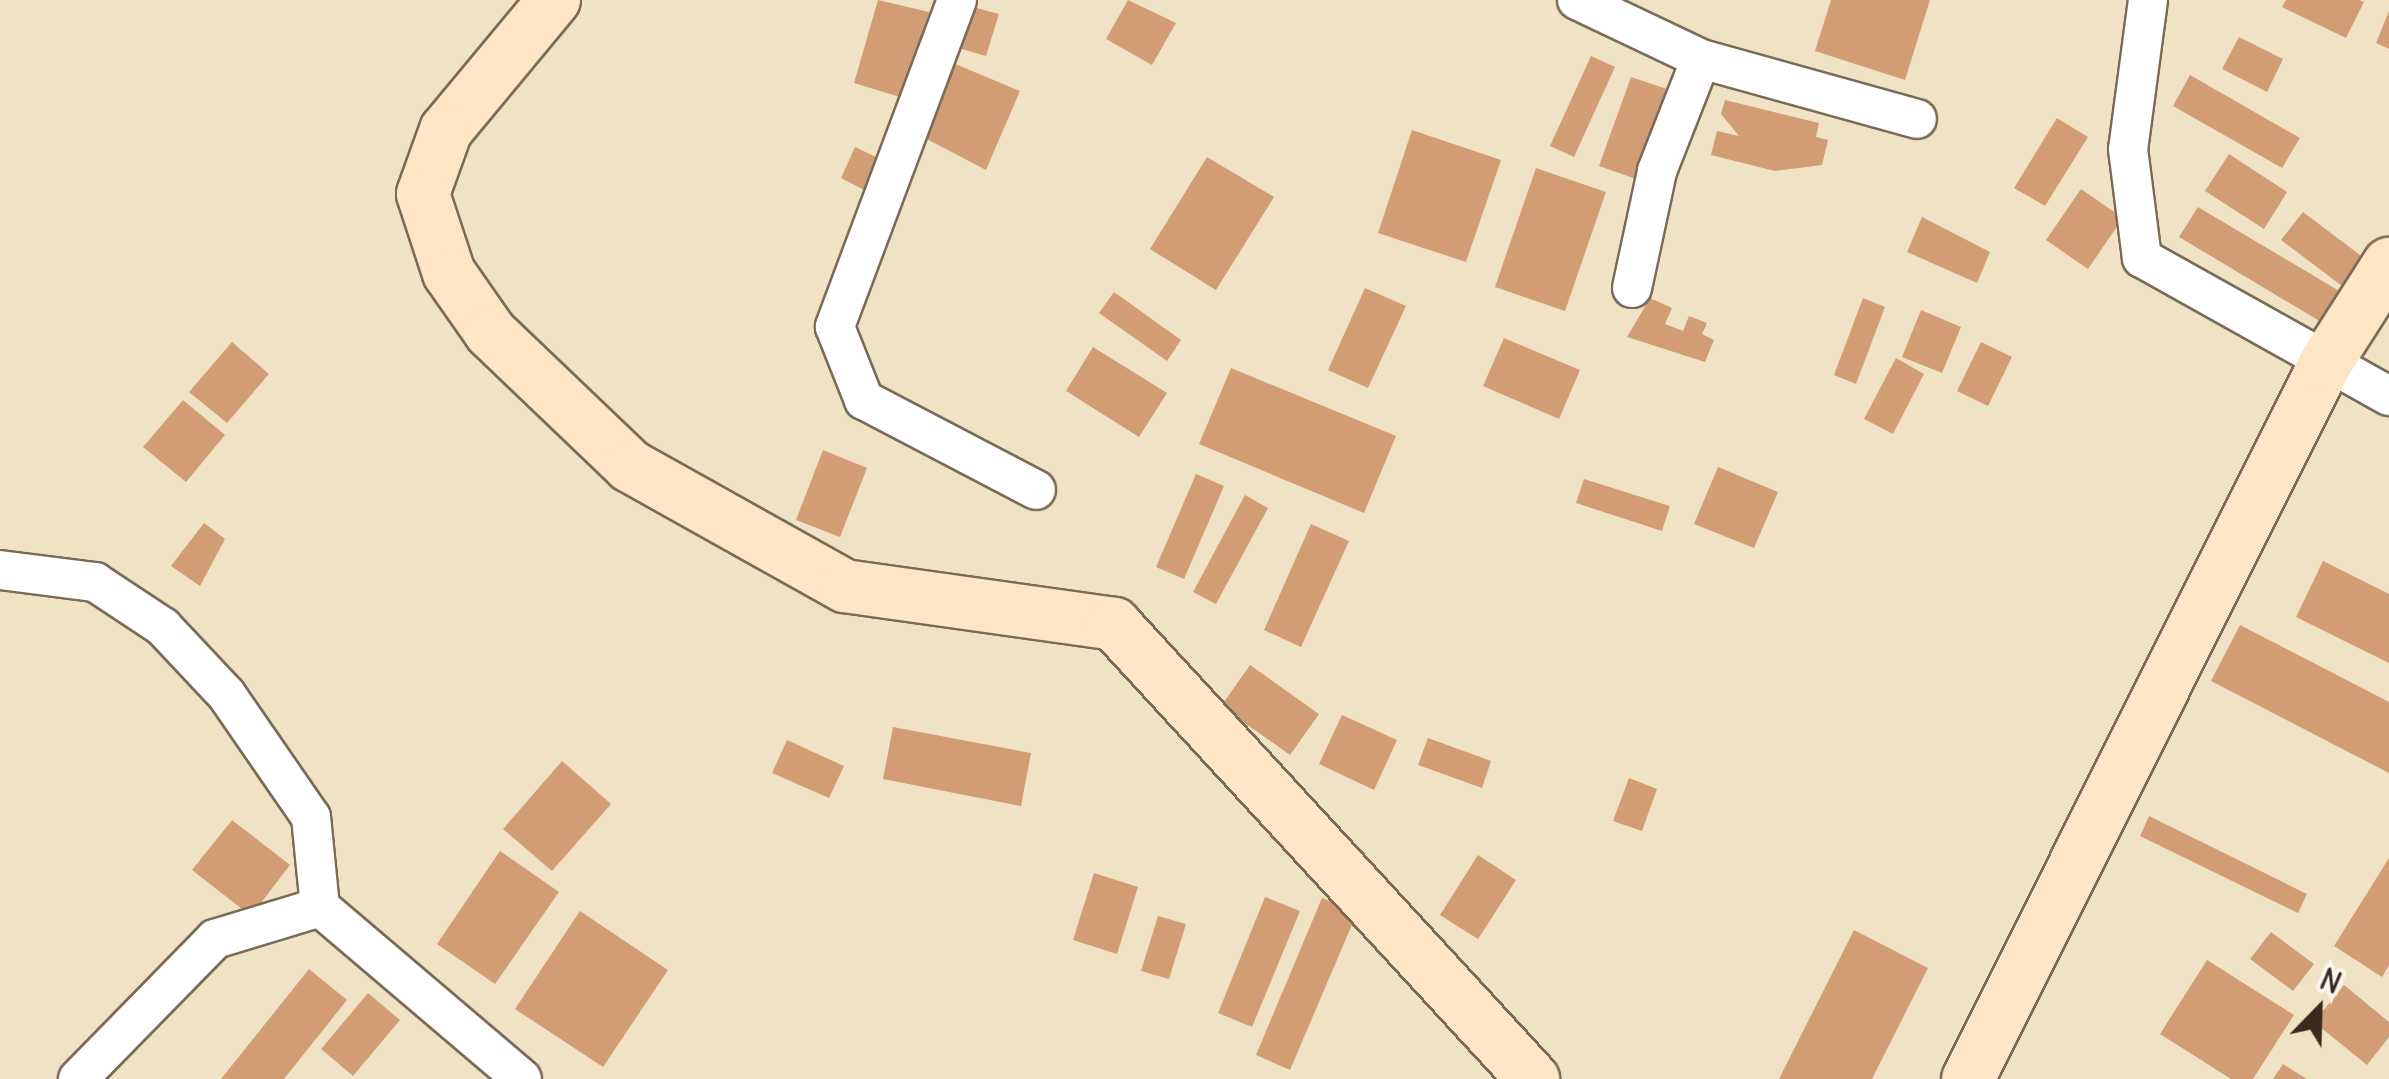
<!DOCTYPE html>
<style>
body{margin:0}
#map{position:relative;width:2389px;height:1079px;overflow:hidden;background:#f0e3c5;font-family:Delius,sans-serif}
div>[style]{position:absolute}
.building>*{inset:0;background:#d29d75}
.roads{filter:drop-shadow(2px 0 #7a6b58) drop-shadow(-2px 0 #7a6b58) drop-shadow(0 2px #7a6b58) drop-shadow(0 -2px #7a6b58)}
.street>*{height:38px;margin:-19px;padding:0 19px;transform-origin:19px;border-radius:19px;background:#fff}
.secondary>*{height:52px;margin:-26px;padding:0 26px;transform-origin:26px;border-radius:26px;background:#fee5c5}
span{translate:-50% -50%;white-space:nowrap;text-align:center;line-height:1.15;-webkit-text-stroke:10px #fbf7ec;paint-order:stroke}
.north{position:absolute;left:2269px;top:959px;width:100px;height:100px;-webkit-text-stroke:8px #fbf7ec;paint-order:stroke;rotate:23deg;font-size:28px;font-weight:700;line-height:40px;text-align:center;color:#3b2a1e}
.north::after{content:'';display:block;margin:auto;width:35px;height:45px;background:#3b2a1e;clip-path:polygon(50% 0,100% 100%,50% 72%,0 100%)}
</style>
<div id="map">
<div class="building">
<div style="clip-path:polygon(878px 0,929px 12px,903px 98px,854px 83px)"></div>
<div style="clip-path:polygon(1128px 0,1176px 23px,1152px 65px,1106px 39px)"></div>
<div style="clip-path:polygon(1831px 0,1930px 0,1905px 80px,1815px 51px)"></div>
<div style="clip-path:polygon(2286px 0,2359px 0,2364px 2px,2346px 38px,2282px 7px)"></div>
<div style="clip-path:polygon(973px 7px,999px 14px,986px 56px,955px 47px)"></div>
<div style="clip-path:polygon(2389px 11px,2389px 49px,2376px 43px)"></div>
<div style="clip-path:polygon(2239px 37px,2283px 59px,2267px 92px,2222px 69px)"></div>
<div style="clip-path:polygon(1591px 56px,1615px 67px,1574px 157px,1550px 146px)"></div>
<div style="clip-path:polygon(953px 63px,1020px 91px,986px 170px,921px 136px)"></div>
<div style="clip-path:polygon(2190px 75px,2300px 138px,2282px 168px,2173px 106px)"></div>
<div style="clip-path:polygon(1631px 77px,1673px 91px,1642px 181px,1599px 166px)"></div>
<div style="clip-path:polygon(1725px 100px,1819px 123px,1816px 137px,1828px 140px,1822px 165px,1775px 171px,1711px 155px,1717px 131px,1739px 136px,1721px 114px)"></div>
<div style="clip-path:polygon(2057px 118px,2088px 137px,2045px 206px,2014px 188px)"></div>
<div style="clip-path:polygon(1412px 130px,1501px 160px,1466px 262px,1378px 233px)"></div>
<div style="clip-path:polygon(855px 147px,899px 168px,884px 200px,841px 178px)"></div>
<div style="clip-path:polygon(2229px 154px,2287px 192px,2264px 229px,2205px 191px)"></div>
<div style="clip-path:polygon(1207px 157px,1274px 197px,1216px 290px,1150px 249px)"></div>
<div style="clip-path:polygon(1536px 168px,1606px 192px,1565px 311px,1495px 287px)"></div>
<div style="clip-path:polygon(2081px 189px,2123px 218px,2088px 269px,2046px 240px)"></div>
<div style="clip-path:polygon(2198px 207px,2361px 304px,2343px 335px,2179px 237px)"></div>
<div style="clip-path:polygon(2303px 212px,2372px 264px,2350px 292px,2281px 240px)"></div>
<div style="clip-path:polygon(1922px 217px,1990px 252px,1977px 283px,1907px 252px)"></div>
<div style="clip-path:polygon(1365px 288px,1406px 306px,1368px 388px,1328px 370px)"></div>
<div style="clip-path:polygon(1114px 292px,1181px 340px,1167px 361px,1099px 313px)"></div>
<div style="clip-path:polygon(1650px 298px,1672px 308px,1665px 324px,1683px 331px,1689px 316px,1707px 323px,1702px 334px,1714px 340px,1705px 362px,1627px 337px)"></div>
<div style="clip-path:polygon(1863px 298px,1885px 307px,1856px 384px,1834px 375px)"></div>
<div style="clip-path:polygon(1921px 310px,1961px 327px,1942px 373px,1902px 357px)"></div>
<div style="clip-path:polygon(1504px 338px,1580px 370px,1559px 419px,1483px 386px)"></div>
<div style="clip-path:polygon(232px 342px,269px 374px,227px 423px,189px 392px)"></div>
<div style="clip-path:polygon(1981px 342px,2012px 357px,1988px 406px,1957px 391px)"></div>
<div style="clip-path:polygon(1093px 347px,1167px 393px,1139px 437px,1066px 391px)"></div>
<div style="clip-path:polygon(1896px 358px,1924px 374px,1893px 434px,1864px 419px)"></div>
<div style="clip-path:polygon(1231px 368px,1396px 436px,1364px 513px,1199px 444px)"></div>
<div style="clip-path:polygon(183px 400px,225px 435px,186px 482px,143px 447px)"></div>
<div style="clip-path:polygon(823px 450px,867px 468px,840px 537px,796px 520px)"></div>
<div style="clip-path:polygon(1718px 467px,1778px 492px,1754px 548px,1694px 524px)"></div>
<div style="clip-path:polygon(1196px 474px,1224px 486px,1184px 579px,1156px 567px)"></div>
<div style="clip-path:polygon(1584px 479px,1670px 506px,1662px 531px,1576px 503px)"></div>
<div style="clip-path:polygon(1245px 495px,1268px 508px,1216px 604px,1193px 592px)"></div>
<div style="clip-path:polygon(204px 523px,225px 539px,200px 586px,171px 566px)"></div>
<div style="clip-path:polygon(1311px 524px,1349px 541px,1301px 647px,1264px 630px)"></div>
<div style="clip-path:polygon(2323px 561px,2389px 594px,2389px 663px,2296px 617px)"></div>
<div style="clip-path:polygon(2240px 625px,2389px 702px,2389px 773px,2211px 681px)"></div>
<div style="clip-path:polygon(1250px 665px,1319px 714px,1290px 755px,1221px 706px)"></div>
<div style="clip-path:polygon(1342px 715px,1397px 740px,1374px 790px,1319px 764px)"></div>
<div style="clip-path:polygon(893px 727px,1031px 753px,1021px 806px,883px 779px)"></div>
<div style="clip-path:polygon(1428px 738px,1491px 761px,1482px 788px,1418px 765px)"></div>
<div style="clip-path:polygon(787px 740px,844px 766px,829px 798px,772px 773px)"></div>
<div style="clip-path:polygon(562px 761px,611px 804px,552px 871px,503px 829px)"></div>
<div style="clip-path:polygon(1629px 778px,1657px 789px,1642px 831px,1613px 821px)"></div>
<div style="clip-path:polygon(2149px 816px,2307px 894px,2298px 913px,2140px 836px)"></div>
<div style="clip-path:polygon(232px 820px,290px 865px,251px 916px,192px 870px)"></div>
<div style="clip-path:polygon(500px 851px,559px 892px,495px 984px,437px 944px)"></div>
<div style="clip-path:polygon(1478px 855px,1516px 880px,1478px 939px,1440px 915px)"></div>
<div style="clip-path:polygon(2389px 858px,2389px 965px,2382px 977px,2334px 946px)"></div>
<div style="clip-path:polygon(1094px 873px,1138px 887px,1117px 954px,1073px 940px)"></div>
<div style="clip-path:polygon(1265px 897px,1300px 911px,1252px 1027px,1218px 1013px)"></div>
<div style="clip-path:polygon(1322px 898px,1357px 913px,1290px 1070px,1256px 1055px)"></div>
<div style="clip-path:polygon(580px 911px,668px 970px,603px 1067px,515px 1009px)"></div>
<div style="clip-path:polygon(1158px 916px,1186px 924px,1169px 979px,1141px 971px)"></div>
<div style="clip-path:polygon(1854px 930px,1928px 968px,1872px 1079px,1779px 1079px)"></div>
<div style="clip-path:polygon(2271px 932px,2314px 964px,2293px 991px,2250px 959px)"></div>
<div style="clip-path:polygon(2207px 960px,2294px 1015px,2253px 1079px,2231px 1079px,2160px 1034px)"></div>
<div style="clip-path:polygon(309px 969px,347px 1000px,284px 1079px,221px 1079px)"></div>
<div style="clip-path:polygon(2344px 985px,2389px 1022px,2389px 1037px,2367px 1065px,2314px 1022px)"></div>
<div style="clip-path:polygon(368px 993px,400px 1020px,353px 1076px,321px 1049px)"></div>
<div style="clip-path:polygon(2283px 1064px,2307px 1079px,2273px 1079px)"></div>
</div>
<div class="roads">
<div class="street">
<div style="left:957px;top:0;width:349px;rotate:110.5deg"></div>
<div style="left:835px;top:327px;width:79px;rotate:68.3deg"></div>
<div style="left:864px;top:400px;width:194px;rotate:27.6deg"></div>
<div style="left:1577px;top:0;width:137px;rotate:25.4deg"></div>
<div style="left:1701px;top:59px;width:224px;rotate:15.5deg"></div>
<div style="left:2148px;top:0;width:150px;rotate:97.6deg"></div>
<div style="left:2128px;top:149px;width:110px;rotate:82.7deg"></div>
<div style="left:2142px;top:258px;width:283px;rotate:29.2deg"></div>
<div style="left:1632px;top:288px;width:120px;rotate:-77.9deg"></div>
<div style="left:1657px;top:171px;width:120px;rotate:-68.6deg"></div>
<div style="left:0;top:570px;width:96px;rotate:7.2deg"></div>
<div style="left:95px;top:582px;width:82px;rotate:33.5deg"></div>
<div style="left:163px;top:627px;width:92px;rotate:46.8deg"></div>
<div style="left:226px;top:694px;width:150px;rotate:55.4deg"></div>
<div style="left:311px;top:817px;width:90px;rotate:84.3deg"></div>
<div style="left:320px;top:907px;width:265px;rotate:40.4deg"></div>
<div style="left:78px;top:1079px;width:196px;rotate:-45.6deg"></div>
<div style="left:215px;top:939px;width:110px;rotate:-16.9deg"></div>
</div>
<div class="secondary">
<div style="left:554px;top:0;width:169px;rotate:129.7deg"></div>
<div style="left:446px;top:130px;width:68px;rotate:109.8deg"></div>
<div style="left:423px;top:194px;width:83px;rotate:71.8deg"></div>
<div style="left:449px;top:273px;width:73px;rotate:55deg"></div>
<div style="left:491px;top:333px;width:192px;rotate:43.7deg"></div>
<div style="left:630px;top:466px;width:246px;rotate:29.2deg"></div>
<div style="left:845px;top:586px;width:272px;rotate:8deg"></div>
<div style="left:1114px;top:624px;width:619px;rotate:47.36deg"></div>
<div style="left:1968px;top:1079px;width:799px;rotate:-63.47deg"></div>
<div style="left:2325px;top:364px;width:119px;rotate:-57.4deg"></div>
</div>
</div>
<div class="north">N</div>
</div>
